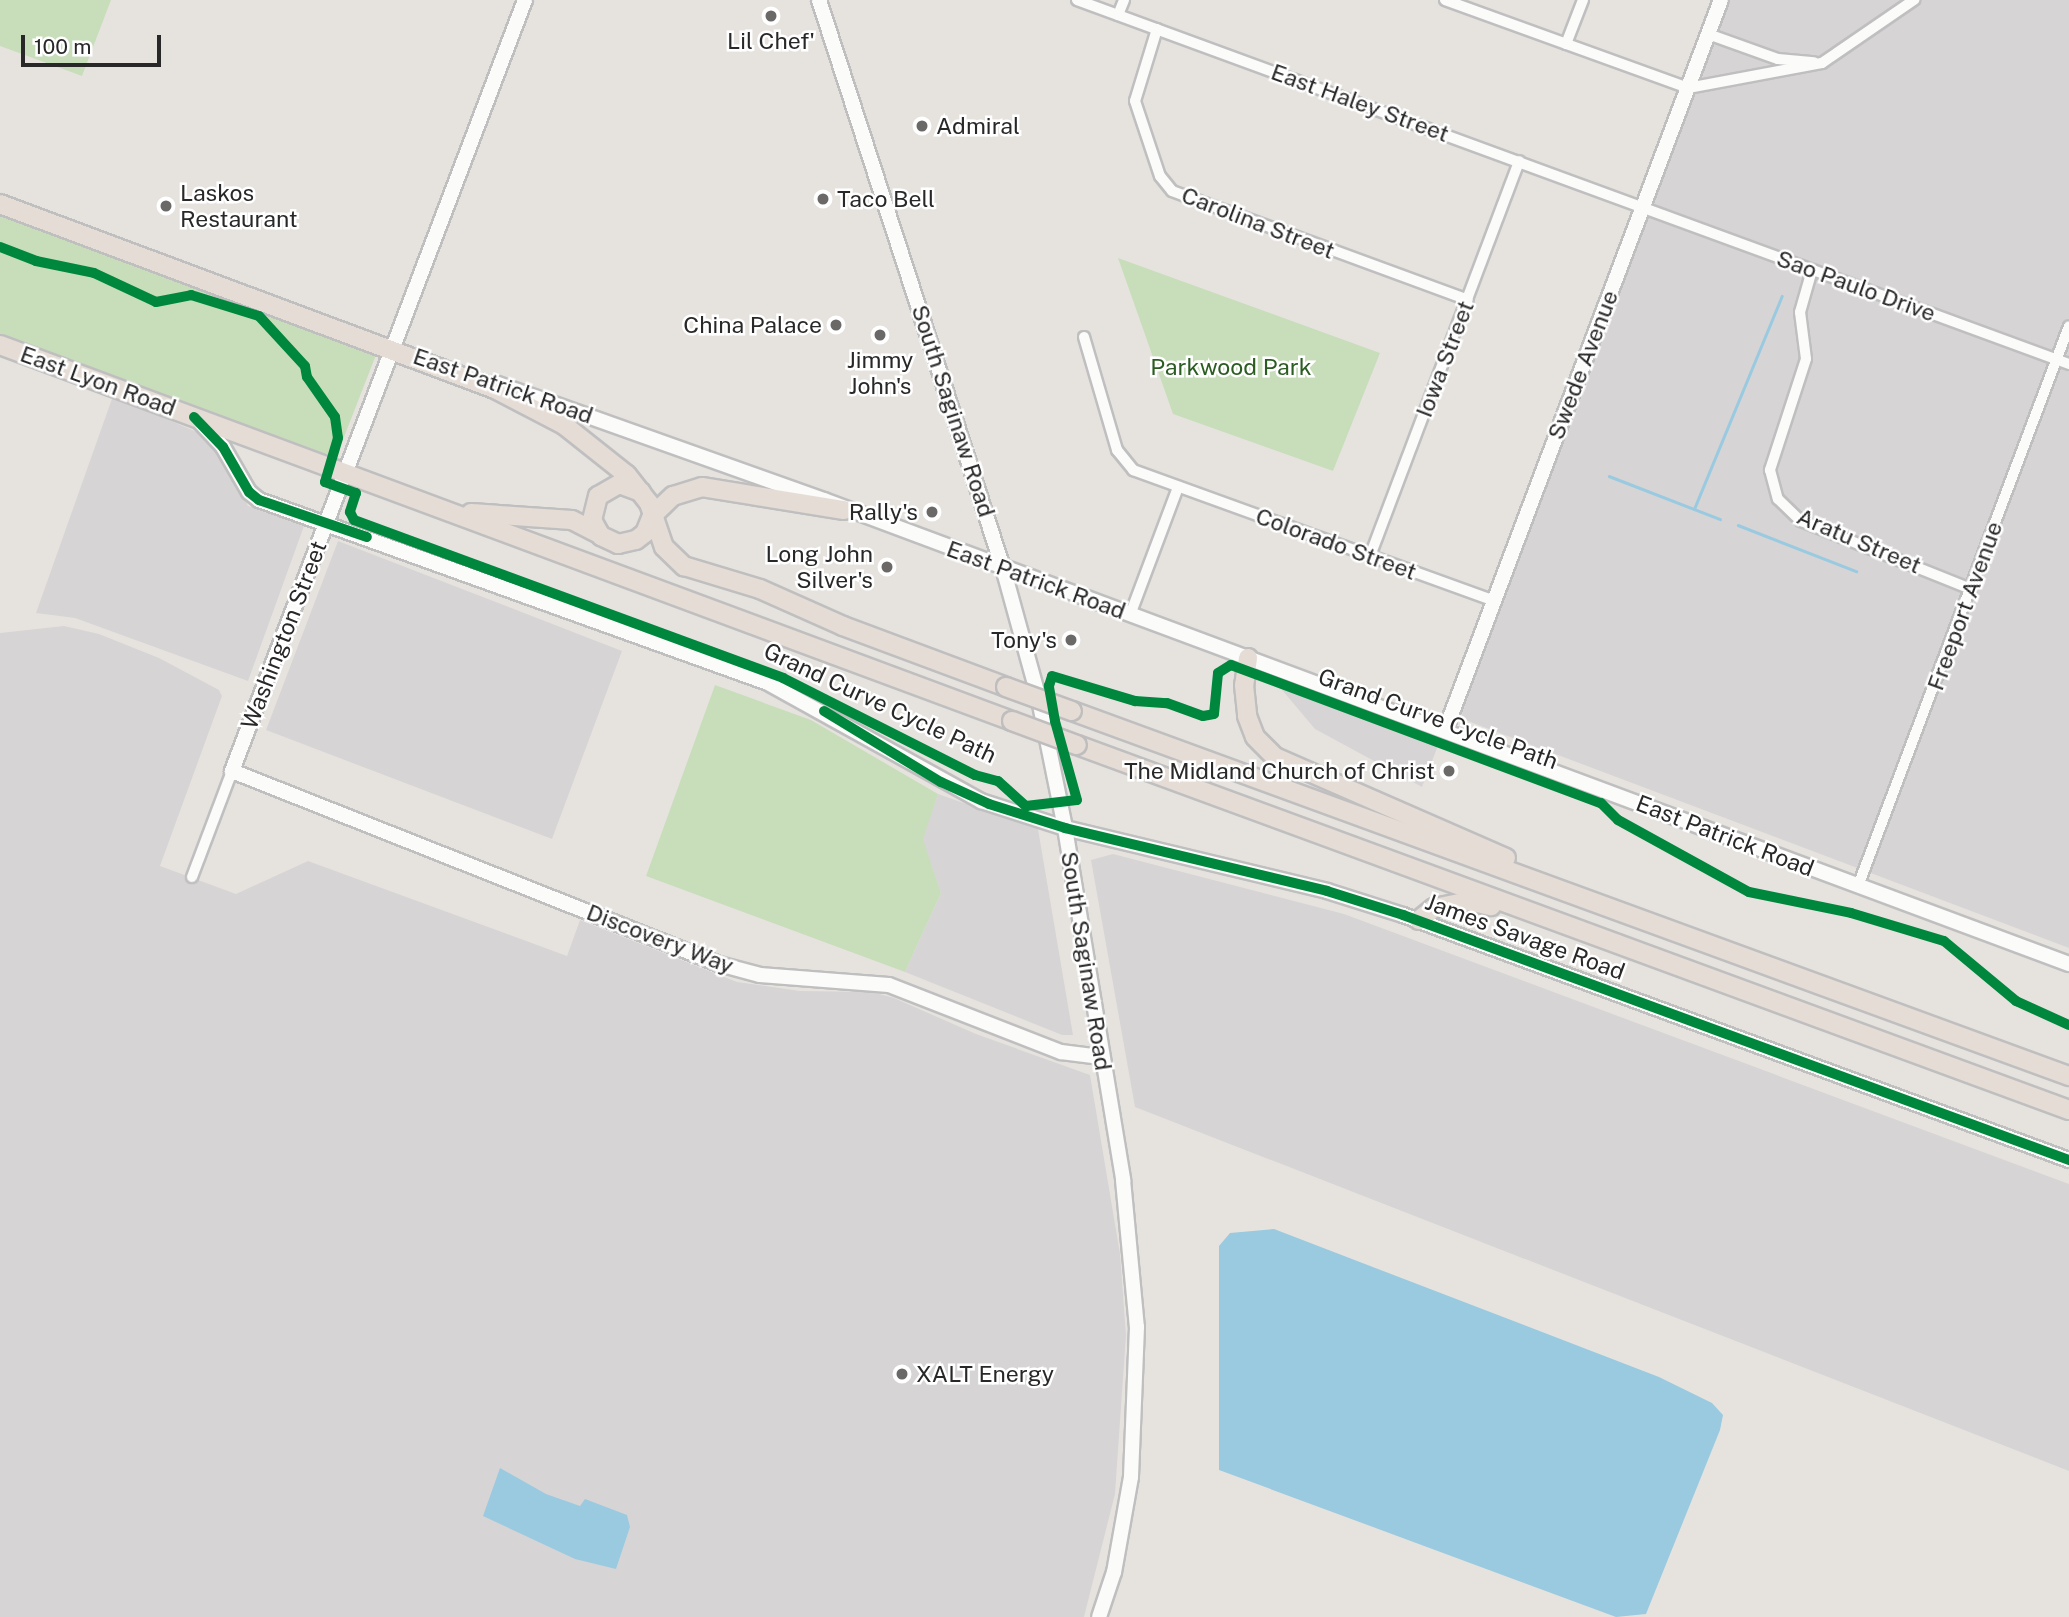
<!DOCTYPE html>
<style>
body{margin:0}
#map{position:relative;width:2069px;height:1617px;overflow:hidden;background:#e6e3df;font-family:"Public Sans",sans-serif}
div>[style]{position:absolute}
.industrial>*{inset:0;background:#d7d4d6}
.green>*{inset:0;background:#c8debb}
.water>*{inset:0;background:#9acae0}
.stream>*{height:2.5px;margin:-1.25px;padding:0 1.25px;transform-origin:1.25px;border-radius:1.25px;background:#9acae0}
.roads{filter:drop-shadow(2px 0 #c0bfc0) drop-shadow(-2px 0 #c0bfc0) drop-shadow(0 2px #c0bfc0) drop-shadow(0 -2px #c0bfc0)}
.street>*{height:10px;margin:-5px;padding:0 5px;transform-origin:5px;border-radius:5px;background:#fbfbfa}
.secondary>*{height:14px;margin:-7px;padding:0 7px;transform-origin:7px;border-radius:7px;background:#fbfbfa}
.highway>*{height:18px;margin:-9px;padding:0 9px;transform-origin:9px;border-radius:9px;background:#e5ddd5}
.bridges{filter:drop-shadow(2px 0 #bfbdbd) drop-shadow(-2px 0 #bfbdbd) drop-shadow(0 2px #bfbdbd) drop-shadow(0 -2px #bfbdbd)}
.highway-bridge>*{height:18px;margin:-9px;padding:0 9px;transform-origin:9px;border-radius:9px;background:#e5ddd5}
.cycleway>*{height:10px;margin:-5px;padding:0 5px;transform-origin:5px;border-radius:5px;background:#00873e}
.dots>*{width:19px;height:19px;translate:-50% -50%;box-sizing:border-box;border:4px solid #fff;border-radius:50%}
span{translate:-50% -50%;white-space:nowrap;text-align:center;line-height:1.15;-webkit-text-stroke:5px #fff;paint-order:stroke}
.poi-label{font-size:23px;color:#282828}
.left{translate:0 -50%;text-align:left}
.right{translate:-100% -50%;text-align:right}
.street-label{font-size:23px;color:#282828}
.park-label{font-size:23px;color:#2b5c22}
.scale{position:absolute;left:21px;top:35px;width:140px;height:32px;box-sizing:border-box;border:4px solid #282828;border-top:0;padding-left:9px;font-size:21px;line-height:24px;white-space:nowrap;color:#282828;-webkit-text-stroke:5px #fff;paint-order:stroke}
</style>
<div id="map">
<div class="industrial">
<div style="clip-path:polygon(1730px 0,2069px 0,2069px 948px,1460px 718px)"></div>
<div style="clip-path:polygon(113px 396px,206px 436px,223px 451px,248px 506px,304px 526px,248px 681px,75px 618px,36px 613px)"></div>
<div style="clip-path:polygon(338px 541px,622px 651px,552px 839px,266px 730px)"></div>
<div style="clip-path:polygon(64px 626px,99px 634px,159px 658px,219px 690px,222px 696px,160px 866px,236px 894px,308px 861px,567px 956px,580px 920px,737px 982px,800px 991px,872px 992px,894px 998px,976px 1034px,1090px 1075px,1120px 1254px,1126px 1335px,1115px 1494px,1084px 1617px,0 1617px,0 633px)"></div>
<div style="clip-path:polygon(1277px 684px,1439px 743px,1422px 787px,1315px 729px)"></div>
<div style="clip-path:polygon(938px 794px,1038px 829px,1073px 1035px,1062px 1035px,905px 972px,941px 893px,922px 838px)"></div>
<div style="clip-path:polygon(1113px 854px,1344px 914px,2069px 1184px,2069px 1471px,1135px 1107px,1091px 860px)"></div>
</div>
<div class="green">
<div style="clip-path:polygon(0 0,111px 0,82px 76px,0 46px)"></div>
<div style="clip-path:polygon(0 215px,373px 350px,376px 355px,337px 455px,330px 458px,0 337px)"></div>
<div style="clip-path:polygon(1118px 258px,1380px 353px,1333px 471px,1173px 414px)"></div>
<div style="clip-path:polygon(715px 685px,811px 720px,938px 794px,923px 839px,941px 893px,905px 972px,646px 876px)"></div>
</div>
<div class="water">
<div style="clip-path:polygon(1274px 1229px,1659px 1377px,1712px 1403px,1723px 1415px,1720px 1430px,1646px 1614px,1616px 1617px,1219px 1470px,1219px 1246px,1230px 1233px)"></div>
<div style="clip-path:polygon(500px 1468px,546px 1494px,580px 1506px,585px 1499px,627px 1515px,630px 1527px,616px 1569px,575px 1559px,483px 1516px)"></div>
</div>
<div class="stream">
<div style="left:1609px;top:476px;width:119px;rotate:21.2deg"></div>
<div style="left:1694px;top:509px;width:230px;rotate:-67.6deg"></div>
<div style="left:1738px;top:525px;width:127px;rotate:21.3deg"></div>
</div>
<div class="roads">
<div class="street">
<div style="left:1077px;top:0;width:1057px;rotate:20.15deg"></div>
<div style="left:1445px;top:0;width:258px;rotate:19.9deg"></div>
<div style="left:1688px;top:88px;width:136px;rotate:-10.6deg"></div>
<div style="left:1822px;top:63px;width:112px;rotate:-34.4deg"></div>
<div style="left:1118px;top:15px;width:16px;rotate:-68deg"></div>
<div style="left:1157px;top:29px;width:75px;rotate:107deg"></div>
<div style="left:1135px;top:101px;width:79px;rotate:71.6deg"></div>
<div style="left:1160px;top:176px;width:19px;rotate:51deg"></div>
<div style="left:1172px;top:191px;width:315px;rotate:20.2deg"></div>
<div style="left:1708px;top:34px;width:74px;rotate:19.7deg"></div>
<div style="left:1778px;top:59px;width:36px;rotate:5deg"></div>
<div style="left:1566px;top:44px;width:47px;rotate:-68.9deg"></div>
<div style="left:1812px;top:270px;width:44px;rotate:105.9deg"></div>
<div style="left:1800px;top:312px;width:47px;rotate:82.7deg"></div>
<div style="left:1806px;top:359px;width:117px;rotate:108deg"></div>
<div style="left:1770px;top:470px;width:30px;rotate:75deg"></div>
<div style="left:1778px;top:499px;width:32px;rotate:44deg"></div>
<div style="left:1801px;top:521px;width:183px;rotate:21.8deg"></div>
<div style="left:1084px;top:337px;width:118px;rotate:73.7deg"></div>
<div style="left:1117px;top:450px;width:26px;rotate:51deg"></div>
<div style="left:1133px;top:470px;width:384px;rotate:19.9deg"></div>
<div style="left:1370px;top:556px;width:422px;rotate:-69.3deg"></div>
<div style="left:1130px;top:615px;width:137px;rotate:-69.4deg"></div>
<div style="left:192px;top:877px;width:113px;rotate:-69.3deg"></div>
<div style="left:1858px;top:886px;width:598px;rotate:-69.35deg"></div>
</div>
<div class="secondary">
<div style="left:525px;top:0;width:825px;rotate:110.81deg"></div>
<div style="left:232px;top:771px;width:524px;rotate:21.62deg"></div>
<div style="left:719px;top:964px;width:42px;rotate:15deg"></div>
<div style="left:760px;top:975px;width:129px;rotate:4.4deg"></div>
<div style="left:889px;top:985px;width:185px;rotate:21.3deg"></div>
<div style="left:1061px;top:1052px;width:40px;rotate:7.1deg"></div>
<div style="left:819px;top:0;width:597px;rotate:72.05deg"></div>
<div style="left:1003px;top:568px;width:132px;rotate:74.6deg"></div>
<div style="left:1038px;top:695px;width:136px;rotate:78.5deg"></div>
<div style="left:1065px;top:828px;width:357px;rotate:80.6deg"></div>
<div style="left:1123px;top:1180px;width:148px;rotate:84.6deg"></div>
<div style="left:1137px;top:1327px;width:150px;rotate:92.3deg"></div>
<div style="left:1131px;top:1477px;width:97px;rotate:100.1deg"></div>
<div style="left:1114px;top:1572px;width:47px;rotate:108.4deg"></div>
<div style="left:495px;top:383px;width:349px;rotate:19.6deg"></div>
<div style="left:824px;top:500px;width:1329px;rotate:20.44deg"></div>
<div style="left:198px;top:420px;width:37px;rotate:47deg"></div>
<div style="left:223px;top:447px;width:52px;rotate:60deg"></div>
<div style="left:249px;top:492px;width:13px;rotate:39deg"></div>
<div style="left:259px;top:500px;width:541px;rotate:19.77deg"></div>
<div style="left:768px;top:683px;width:244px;rotate:29deg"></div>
<div style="left:981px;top:801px;width:88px;rotate:17.8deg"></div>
<div style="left:1065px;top:828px;width:269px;rotate:13.5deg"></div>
<div style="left:1327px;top:891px;width:80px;rotate:17.5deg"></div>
<div style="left:1403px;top:915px;width:710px;rotate:20.2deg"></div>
<div style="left:1445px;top:731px;width:781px;rotate:-69.32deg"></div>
</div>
<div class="highway">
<div style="left:0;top:204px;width:528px;rotate:20.49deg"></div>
<div style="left:495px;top:389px;width:78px;rotate:27.6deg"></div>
<div style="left:564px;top:425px;width:80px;rotate:38.4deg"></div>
<div style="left:627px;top:475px;width:36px;rotate:52deg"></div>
<div style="left:649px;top:503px;width:46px;rotate:71.2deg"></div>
<div style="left:664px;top:547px;width:28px;rotate:44deg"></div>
<div style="left:684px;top:566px;width:79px;rotate:16.8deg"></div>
<div style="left:760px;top:589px;width:91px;rotate:24deg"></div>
<div style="left:843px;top:626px;width:174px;rotate:20.5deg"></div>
<div style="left:0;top:345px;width:1080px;rotate:20.38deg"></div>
<div style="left:641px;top:492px;width:23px;rotate:-160deg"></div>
<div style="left:619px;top:484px;width:24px;rotate:150deg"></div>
<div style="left:598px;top:496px;width:25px;rotate:104deg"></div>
<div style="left:592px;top:520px;width:18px;rotate:61deg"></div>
<div style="left:601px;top:536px;width:19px;rotate:25deg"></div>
<div style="left:618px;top:544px;width:18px;rotate:-13deg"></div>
<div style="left:636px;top:540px;width:11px;rotate:-38deg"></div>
<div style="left:645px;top:533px;width:18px;rotate:-68deg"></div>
<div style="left:652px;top:516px;width:29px;rotate:-44deg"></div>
<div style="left:673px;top:496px;width:30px;rotate:-17deg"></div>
<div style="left:702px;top:487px;width:144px;rotate:9.2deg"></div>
<div style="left:471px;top:513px;width:101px;rotate:4deg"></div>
<div style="left:572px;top:520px;width:30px;rotate:27deg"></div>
<div style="left:1248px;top:658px;width:27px;rotate:98deg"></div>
<div style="left:1244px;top:685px;width:31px;rotate:84deg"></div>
<div style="left:1247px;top:716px;width:22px;rotate:69deg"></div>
<div style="left:1255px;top:737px;width:28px;rotate:45deg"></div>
<div style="left:1275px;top:757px;width:252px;rotate:23.6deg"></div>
<div style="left:1072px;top:711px;width:1062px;rotate:20.11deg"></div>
<div style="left:1077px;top:745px;width:1057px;rotate:20.2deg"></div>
<div style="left:1419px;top:920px;width:19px;rotate:-39deg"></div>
<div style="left:1434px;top:908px;width:36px;rotate:-11deg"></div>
<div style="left:1469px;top:901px;width:23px;rotate:13deg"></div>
</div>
</div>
<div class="bridges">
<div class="highway-bridge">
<div style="left:1006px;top:687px;width:70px;rotate:20deg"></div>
<div style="left:1012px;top:721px;width:69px;rotate:20.3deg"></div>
</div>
</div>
<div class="cycleway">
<div style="left:0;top:247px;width:39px;rotate:21deg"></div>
<div style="left:36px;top:261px;width:59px;rotate:11.7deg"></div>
<div style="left:94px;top:273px;width:68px;rotate:25.1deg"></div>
<div style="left:156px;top:302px;width:36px;rotate:-11deg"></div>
<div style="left:191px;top:295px;width:71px;rotate:17.2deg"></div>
<div style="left:259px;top:316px;width:68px;rotate:47.4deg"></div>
<div style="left:305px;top:366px;width:11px;rotate:80deg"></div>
<div style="left:307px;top:377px;width:49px;rotate:55deg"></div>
<div style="left:335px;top:417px;width:21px;rotate:82deg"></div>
<div style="left:338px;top:438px;width:46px;rotate:106.5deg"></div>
<div style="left:325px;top:482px;width:33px;rotate:20deg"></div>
<div style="left:356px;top:493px;width:20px;rotate:108deg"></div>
<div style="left:350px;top:512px;width:9px;rotate:63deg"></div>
<div style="left:354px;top:520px;width:457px;rotate:20.2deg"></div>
<div style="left:783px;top:678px;width:215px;rotate:26.8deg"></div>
<div style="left:975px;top:775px;width:24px;rotate:15deg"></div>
<div style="left:998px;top:781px;width:38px;rotate:42deg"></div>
<div style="left:1026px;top:806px;width:51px;rotate:-6.7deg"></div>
<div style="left:1077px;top:800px;width:82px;rotate:-105.6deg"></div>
<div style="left:1055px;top:721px;width:36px;rotate:-100deg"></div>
<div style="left:1049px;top:686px;width:10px;rotate:-73deg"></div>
<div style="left:1052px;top:676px;width:87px;rotate:16.8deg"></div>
<div style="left:1135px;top:701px;width:32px;rotate:4deg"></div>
<div style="left:1167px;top:703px;width:38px;rotate:20deg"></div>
<div style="left:1203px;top:716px;width:11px;rotate:-10deg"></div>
<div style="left:1214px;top:714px;width:41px;rotate:-84.4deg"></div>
<div style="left:1218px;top:673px;width:15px;rotate:-32deg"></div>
<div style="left:1231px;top:665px;width:395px;rotate:20.5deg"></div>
<div style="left:1601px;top:803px;width:24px;rotate:45deg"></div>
<div style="left:1618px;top:820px;width:149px;rotate:28.8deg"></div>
<div style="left:1749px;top:892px;width:104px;rotate:11.6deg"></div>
<div style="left:1851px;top:913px;width:97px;rotate:16.8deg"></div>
<div style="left:1944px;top:941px;width:94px;rotate:39.8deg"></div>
<div style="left:2016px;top:1001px;width:58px;rotate:24.4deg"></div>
<div style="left:194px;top:417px;width:42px;rotate:46deg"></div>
<div style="left:223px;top:447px;width:52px;rotate:60deg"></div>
<div style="left:249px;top:492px;width:13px;rotate:39deg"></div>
<div style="left:259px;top:500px;width:114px;rotate:18.9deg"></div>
<div style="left:824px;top:711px;width:137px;rotate:31.3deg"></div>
<div style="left:941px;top:782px;width:53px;rotate:24.6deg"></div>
<div style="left:989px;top:804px;width:80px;rotate:17.5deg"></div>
<div style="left:1065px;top:828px;width:269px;rotate:13.5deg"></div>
<div style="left:1327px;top:891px;width:80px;rotate:17.5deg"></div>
<div style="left:1403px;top:915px;width:710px;rotate:20.2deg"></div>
</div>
<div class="dots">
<div style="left:771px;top:16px;background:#6a6968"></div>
<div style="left:922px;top:126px;background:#6a6968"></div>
<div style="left:823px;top:199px;background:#6a6968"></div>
<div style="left:166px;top:206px;background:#6a6968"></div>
<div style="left:836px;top:325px;background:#6a6968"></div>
<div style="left:880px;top:335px;background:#6a6968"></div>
<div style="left:932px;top:512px;background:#6a6968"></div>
<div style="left:887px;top:567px;background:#6a6968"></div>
<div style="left:1071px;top:640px;background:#6a6968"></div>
<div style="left:1449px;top:771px;background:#6a6968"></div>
<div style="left:902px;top:1374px;background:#6a6968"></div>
</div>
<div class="poi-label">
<span style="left:771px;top:41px">Lil Chef'</span>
<span class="left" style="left:936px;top:126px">Admiral</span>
<span class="left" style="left:180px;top:206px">Laskos<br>Restaurant</span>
<span class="left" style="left:837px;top:199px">Taco Bell</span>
<span class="right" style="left:822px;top:325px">China Palace</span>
<span style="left:880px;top:373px">Jimmy<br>John's</span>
<span class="right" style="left:918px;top:512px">Rally's</span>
<span class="right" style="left:873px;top:567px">Long John<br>Silver's</span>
<span class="right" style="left:1057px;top:640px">Tony's</span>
<span class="right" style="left:1435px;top:771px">The Midland Church of Christ</span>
<span class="left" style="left:916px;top:1374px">XALT Energy</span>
</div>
<div class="street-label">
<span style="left:1360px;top:103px;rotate:20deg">East Haley Street</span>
<span style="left:1258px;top:223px;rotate:21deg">Carolina Street</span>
<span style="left:1856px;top:286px;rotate:20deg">Sao Paulo Drive</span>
<span style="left:1445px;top:359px;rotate:-69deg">Iowa Street</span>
<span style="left:1583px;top:365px;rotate:-69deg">Swede Avenue</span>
<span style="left:98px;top:381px;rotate:20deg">East Lyon Road</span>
<span style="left:503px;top:386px;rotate:19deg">East Patrick Road</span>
<span style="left:953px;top:411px;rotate:72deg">South Saginaw Road</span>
<span style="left:1859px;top:541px;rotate:23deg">Aratu Street</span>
<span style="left:1336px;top:544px;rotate:20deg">Colorado Street</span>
<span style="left:1036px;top:580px;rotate:20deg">East Patrick Road</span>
<span style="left:1965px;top:606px;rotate:-70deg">Freeport Avenue</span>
<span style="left:284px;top:635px;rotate:-69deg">Washington Street</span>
<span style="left:880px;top:703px;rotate:25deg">Grand Curve Cycle Path</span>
<span style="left:1438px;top:719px;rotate:20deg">Grand Curve Cycle Path</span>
<span style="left:1725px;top:836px;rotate:21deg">East Patrick Road</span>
<span style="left:1525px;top:937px;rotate:20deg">James Savage Road</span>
<span style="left:660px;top:939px;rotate:21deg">Discovery Way</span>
<span style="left:1086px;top:961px;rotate:81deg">South Saginaw Road</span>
</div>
<div class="park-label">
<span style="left:1231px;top:367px">Parkwood Park</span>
</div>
<div class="scale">100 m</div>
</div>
